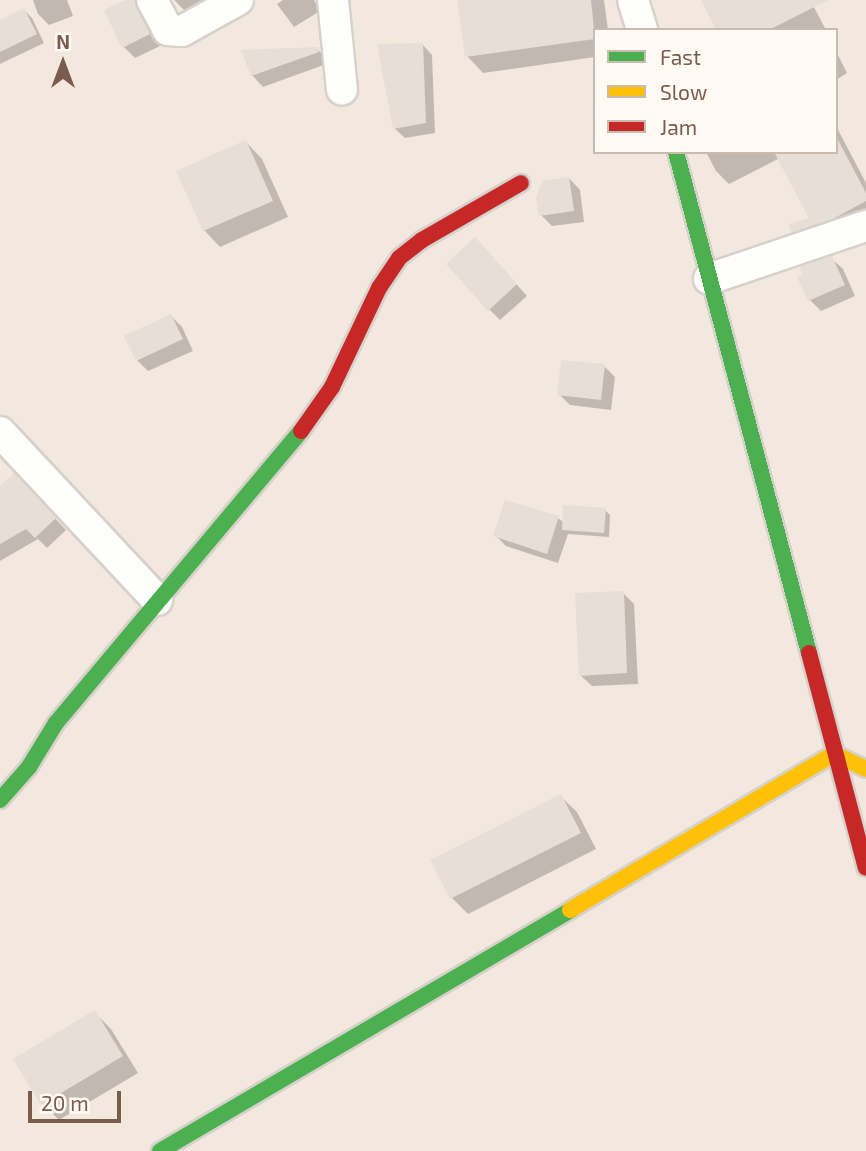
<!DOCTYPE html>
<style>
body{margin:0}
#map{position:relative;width:866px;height:1151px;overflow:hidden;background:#f9f5f0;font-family:"Exo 2",sans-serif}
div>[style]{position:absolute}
.residential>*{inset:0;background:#f2e8de}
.shadow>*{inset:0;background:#0003}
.building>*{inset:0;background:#e6ded7}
.roads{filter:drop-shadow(2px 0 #d7d1cb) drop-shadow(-2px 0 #d7d1cb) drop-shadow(0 2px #d7d1cb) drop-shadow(0 -2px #d7d1cb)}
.street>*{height:30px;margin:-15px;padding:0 15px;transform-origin:15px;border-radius:15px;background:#fefefd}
.fast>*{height:16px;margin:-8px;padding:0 8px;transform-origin:8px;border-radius:8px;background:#4caf50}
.slow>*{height:16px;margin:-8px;padding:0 8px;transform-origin:8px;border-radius:8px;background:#ffc107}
.jam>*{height:16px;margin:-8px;padding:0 8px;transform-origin:8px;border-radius:8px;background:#c62828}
span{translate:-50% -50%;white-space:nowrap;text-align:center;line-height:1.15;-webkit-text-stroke:5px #fffaf3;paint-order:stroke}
.legend{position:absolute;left:593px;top:28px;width:245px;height:126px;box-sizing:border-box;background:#fffaf3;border:2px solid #cabbb1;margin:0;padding:9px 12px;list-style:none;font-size:21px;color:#7a5c4d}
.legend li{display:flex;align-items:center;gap:14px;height:35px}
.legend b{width:35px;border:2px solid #cabbb1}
.north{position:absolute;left:28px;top:28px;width:70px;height:70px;-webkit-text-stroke:5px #fffaf3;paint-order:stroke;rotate:0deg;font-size:19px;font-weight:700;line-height:28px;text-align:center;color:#7a5c4d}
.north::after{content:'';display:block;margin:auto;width:24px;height:32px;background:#7a5c4d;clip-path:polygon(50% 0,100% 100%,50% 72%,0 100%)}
.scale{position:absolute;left:28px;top:1091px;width:93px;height:32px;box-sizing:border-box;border:4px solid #7a5c4d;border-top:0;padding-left:9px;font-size:21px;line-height:24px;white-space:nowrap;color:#7a5c4d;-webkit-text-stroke:5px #fffaf3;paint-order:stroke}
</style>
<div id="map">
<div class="residential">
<div style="clip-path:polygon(evenodd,0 0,866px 0,866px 1151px,0 1151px,0 0,595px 30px,836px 30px,836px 152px,595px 152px,595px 30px)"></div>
</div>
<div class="shadow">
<div style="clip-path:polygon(33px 0,67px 0,73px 16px,49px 25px,38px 14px)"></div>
<div style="clip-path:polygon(130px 0,138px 0,160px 46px,135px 58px,124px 47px)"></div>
<div style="clip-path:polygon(174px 0,215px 0,190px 16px)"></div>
<div style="clip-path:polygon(283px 0,314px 0,320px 11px,294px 27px,277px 4px)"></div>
<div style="clip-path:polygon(459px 0,604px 0,608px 30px,595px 30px,595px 57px,483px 73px,467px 56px)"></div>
<div style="clip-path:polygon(719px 0,806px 0,815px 9px,826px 30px,717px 30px)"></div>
<div style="clip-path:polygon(24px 10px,32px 18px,44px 43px,0 64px,0 22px)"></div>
<div style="clip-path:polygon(422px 44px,432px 55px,435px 133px,405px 138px,394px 128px)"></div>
<div style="clip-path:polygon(317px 48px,329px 63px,263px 87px,252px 75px)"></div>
<div style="clip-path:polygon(836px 51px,847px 73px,836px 80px)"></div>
<div style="clip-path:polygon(836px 126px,866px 183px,866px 221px,806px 245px,793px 232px,812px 220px,778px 159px,729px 184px,716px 171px,706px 152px,836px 152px)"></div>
<div style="clip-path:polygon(246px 142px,262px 159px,288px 217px,220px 247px,204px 230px)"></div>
<div style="clip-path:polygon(569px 178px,580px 190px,584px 222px,552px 226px,541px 215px)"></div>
<div style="clip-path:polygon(486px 250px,527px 296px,500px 320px,489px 309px)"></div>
<div style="clip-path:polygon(831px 258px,843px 269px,855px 296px,821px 311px,810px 300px,800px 278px)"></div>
<div style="clip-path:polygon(171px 316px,182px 327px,193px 351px,148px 371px,137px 360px)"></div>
<div style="clip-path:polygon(604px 366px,615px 377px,611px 410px,570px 405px,559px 394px)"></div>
<div style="clip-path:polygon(25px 486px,66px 530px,47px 548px,38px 539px,0 561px,0 488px)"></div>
<div style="clip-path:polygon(605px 510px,610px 515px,609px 537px,568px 534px,558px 563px,506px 546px,495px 535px,558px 518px,564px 523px)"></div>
<div style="clip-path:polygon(623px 593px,634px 604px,638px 684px,592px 686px,580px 675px)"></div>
<div style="clip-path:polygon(560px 796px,577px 812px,596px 849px,468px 914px,452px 898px)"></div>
<div style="clip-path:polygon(94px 1012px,111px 1029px,138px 1073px,59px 1120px,43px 1104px,16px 1059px)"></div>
</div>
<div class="building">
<div style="clip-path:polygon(126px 0,135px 0,150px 34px,122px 48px,104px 10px)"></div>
<div style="clip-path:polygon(457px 0,591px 0,595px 39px,465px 57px)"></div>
<div style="clip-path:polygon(701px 0,828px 0,769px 30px,716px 30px)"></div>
<div style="clip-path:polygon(24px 8px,37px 34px,0 52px,0 20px)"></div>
<div style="clip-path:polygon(423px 43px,426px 123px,393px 129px,377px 44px)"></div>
<div style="clip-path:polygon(318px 47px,319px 52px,251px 76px,241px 50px)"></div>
<div style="clip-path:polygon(836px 136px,866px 193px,866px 201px,833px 219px,791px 233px,789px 224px,809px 218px,774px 152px,836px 152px)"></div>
<div style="clip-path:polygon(246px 140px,273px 201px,203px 231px,176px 171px)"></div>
<div style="clip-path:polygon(569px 177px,574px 211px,539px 216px,536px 198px,542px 181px)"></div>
<div style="clip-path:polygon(475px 237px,517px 284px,488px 311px,446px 264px)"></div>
<div style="clip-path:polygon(832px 256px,845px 285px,808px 301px,797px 277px,802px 275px,800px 267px)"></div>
<div style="clip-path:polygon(171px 314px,183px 339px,136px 361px,124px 336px)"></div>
<div style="clip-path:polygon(561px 360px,605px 364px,601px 400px,557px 395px)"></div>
<div style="clip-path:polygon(14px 473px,56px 518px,35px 538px,26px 529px,0 544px,0 486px)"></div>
<div style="clip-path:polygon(505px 500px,559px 516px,547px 554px,493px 536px)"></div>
<div style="clip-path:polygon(563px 505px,606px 508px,604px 533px,562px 530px)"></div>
<div style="clip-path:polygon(624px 591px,627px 673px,579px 676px,575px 593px)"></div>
<div style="clip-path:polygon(561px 794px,581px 833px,450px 899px,430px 860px)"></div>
<div style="clip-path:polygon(95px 1010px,123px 1056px,41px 1105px,13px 1059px)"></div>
</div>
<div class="roads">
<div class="street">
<div style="left:152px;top:0;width:34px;rotate:62deg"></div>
<div style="left:168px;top:30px;width:14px;rotate:4deg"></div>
<div style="left:182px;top:31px;width:64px;rotate:-29deg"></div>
<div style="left:333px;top:0;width:90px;rotate:84.3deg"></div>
<div style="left:633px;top:0;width:31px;rotate:73deg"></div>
<div style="left:709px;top:279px;width:166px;rotate:-18.7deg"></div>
<div style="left:0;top:432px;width:230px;rotate:46.9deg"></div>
</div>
<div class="fast">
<div style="left:676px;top:152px;width:518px;rotate:75.13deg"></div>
<div style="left:0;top:800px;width:44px;rotate:-48.7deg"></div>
<div style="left:29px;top:767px;width:52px;rotate:-58.5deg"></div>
<div style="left:56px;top:723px;width:381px;rotate:-50deg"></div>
<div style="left:160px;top:1151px;width:476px;rotate:-30.4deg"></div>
</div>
<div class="slow">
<div style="left:570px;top:910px;width:307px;rotate:-30.6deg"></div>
<div style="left:834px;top:754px;width:35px;rotate:25deg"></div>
</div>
<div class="jam">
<div style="left:301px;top:431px;width:54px;rotate:-54.8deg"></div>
<div style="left:332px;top:387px;width:110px;rotate:-64.6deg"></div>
<div style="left:379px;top:288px;width:36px;rotate:-56deg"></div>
<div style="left:399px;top:258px;width:29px;rotate:-38deg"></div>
<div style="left:422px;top:240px;width:114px;rotate:-29.9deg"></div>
<div style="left:809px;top:653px;width:222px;rotate:75.2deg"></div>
</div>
</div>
<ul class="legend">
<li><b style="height:9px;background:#4caf50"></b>Fast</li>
<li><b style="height:9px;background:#ffc107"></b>Slow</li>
<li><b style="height:9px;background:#c62828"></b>Jam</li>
</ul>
<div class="north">N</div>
<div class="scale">20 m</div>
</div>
